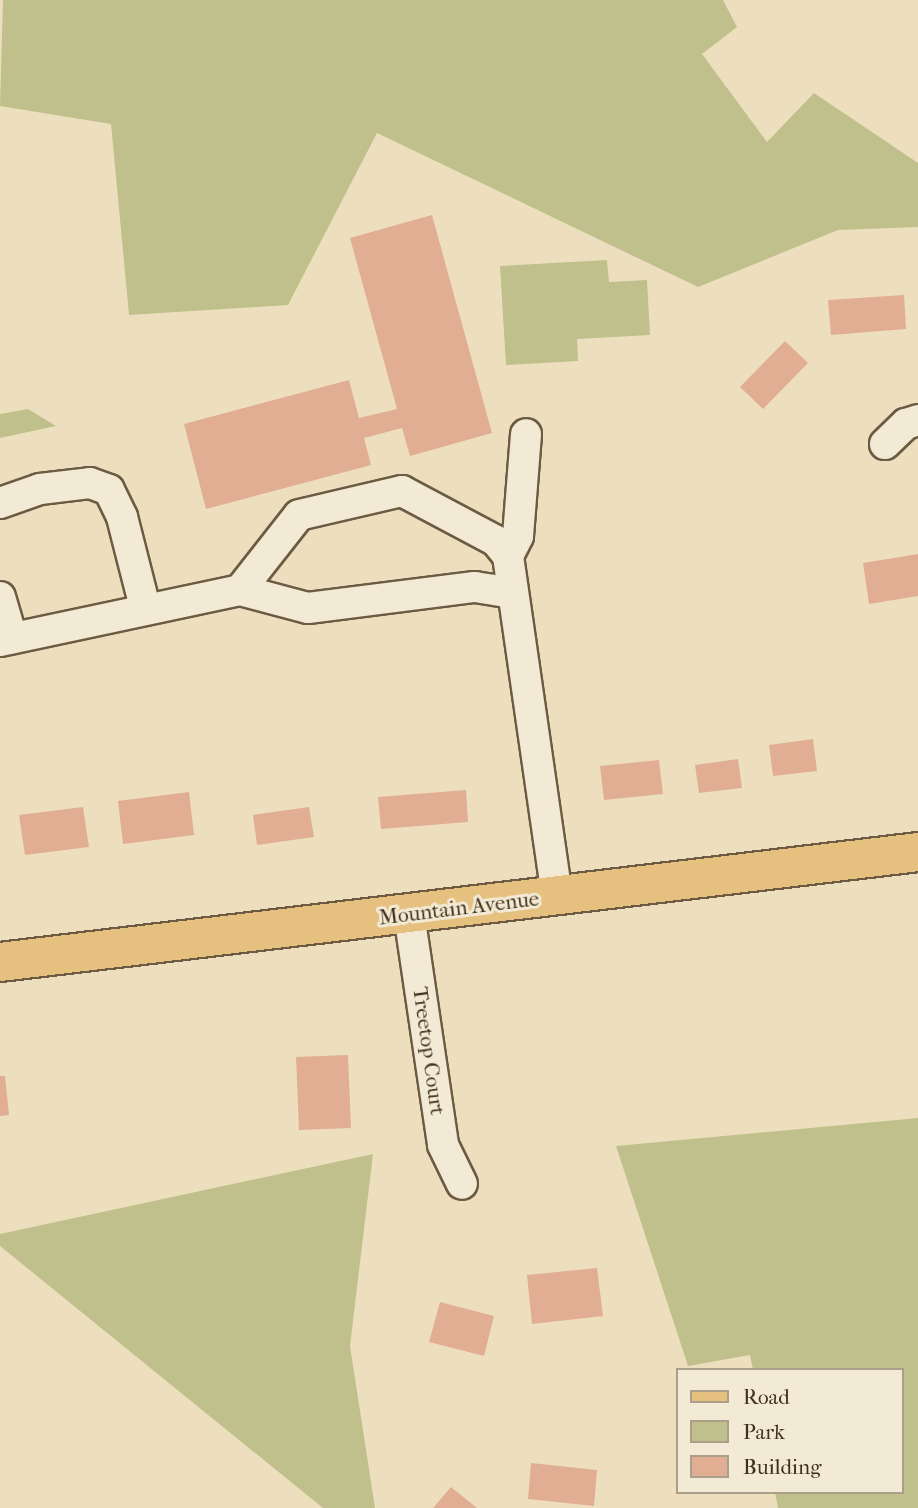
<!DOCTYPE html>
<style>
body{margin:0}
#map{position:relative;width:918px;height:1508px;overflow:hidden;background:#eddfbe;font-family:"IM FELL French Canon",serif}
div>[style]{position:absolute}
.green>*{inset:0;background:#c0c08c}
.building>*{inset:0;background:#e1ae93}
.roads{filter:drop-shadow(2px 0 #6c5b42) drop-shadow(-2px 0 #6c5b42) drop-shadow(0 2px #6c5b42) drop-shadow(0 -2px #6c5b42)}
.minor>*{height:30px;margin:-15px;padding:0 15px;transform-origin:15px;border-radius:15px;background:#f3ead5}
.major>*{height:38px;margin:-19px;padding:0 19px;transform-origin:19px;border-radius:19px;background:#e6c07f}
span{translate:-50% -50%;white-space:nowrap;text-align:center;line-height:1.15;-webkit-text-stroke:6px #f3ead5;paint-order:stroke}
.street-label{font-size:21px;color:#412f18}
.legend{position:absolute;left:676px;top:1368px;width:228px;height:126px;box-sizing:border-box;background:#f3ead5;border:2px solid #ac9f89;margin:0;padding:9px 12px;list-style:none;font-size:21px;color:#412f18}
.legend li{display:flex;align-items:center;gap:14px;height:35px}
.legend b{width:35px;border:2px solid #ac9f89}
</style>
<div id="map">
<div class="green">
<div style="clip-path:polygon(3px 0,723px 0,737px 27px,702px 54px,767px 142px,814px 93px,918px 163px,918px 227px,838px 230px,698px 287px,377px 133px,288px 305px,129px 315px,111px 124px,0 106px)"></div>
<div style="clip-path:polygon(607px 260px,609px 282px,647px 280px,650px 335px,577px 339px,578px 361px,506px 365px,500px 266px)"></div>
<div style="clip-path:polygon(28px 409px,56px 426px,0 438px,0 414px)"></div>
<div style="clip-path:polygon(918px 1118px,918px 1508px,778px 1508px,775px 1492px,902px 1492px,902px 1370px,753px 1370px,750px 1355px,688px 1366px,616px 1146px)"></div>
<div style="clip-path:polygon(373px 1154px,350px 1346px,375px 1508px,323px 1508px,0 1246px,0 1234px)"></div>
</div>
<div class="building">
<div style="clip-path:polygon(432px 215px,492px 433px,410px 456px,402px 428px,364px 438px,371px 465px,206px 509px,184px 424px,349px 380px,359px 418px,397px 409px,350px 238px)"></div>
<div style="clip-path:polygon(904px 295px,906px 329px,831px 335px,828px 300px)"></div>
<div style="clip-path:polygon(785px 341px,808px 363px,763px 409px,740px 387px)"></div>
<div style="clip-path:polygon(918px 554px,918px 596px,869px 604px,863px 563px)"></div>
<div style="clip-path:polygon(813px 739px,817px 771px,773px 776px,769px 745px)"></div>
<div style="clip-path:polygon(738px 759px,742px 788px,699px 793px,695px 765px)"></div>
<div style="clip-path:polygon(659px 760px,663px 794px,604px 800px,600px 766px)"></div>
<div style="clip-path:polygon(466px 790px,468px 822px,381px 829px,378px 797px)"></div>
<div style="clip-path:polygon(189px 792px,194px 835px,123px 844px,118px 801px)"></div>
<div style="clip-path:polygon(83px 807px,89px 847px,25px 855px,19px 815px)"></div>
<div style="clip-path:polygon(309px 807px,314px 837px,257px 845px,253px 815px)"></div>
<div style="clip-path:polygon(348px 1055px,351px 1128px,299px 1130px,296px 1057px)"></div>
<div style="clip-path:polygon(0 1076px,5px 1076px,9px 1115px,0 1116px)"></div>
<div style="clip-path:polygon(597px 1268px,603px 1316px,532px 1324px,527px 1275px)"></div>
<div style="clip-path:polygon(440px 1302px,494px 1316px,484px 1356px,429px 1342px)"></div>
<div style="clip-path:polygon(531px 1463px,597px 1470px,594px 1506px,528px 1499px)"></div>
<div style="clip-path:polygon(451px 1487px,477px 1508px,433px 1508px)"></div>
</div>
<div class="roads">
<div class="minor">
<div style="left:885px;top:444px;width:29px;rotate:-44deg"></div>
<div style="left:906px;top:424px;width:13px;rotate:-18deg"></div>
<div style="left:0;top:503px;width:42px;rotate:-19.3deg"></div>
<div style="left:40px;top:489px;width:50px;rotate:-6.8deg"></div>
<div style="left:90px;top:483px;width:20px;rotate:20deg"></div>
<div style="left:109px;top:490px;width:30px;rotate:64deg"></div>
<div style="left:122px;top:517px;width:93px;rotate:75.7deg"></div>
<div style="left:508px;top:556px;width:22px;rotate:-63deg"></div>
<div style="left:518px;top:536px;width:102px;rotate:-85.5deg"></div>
<div style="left:240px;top:590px;width:95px;rotate:-51.8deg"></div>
<div style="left:299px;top:515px;width:106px;rotate:-13.1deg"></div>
<div style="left:402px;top:491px;width:106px;rotate:28deg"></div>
<div style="left:496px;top:541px;width:19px;rotate:51deg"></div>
<div style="left:508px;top:556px;width:345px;rotate:81.8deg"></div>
<div style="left:0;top:597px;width:43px;rotate:73.7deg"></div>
<div style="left:0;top:641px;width:245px;rotate:-12deg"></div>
<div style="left:240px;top:590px;width:70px;rotate:14.8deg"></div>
<div style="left:308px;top:608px;width:168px;rotate:-7.2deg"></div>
<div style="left:475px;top:587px;width:38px;rotate:9deg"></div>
<div style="left:409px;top:914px;width:233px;rotate:81.6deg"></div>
<div style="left:443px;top:1145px;width:43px;rotate:64deg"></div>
</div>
<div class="major">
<div style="left:0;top:962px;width:925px;rotate:-6.83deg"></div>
</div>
</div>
<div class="street-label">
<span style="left:459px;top:908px;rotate:-7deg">Mountain Avenue</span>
<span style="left:429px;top:1051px;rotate:82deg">Treetop Court</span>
</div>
<ul class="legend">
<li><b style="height:9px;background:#e6c07f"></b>Road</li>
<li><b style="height:19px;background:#c0c08c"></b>Park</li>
<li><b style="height:19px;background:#e1ae93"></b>Building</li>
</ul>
</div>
